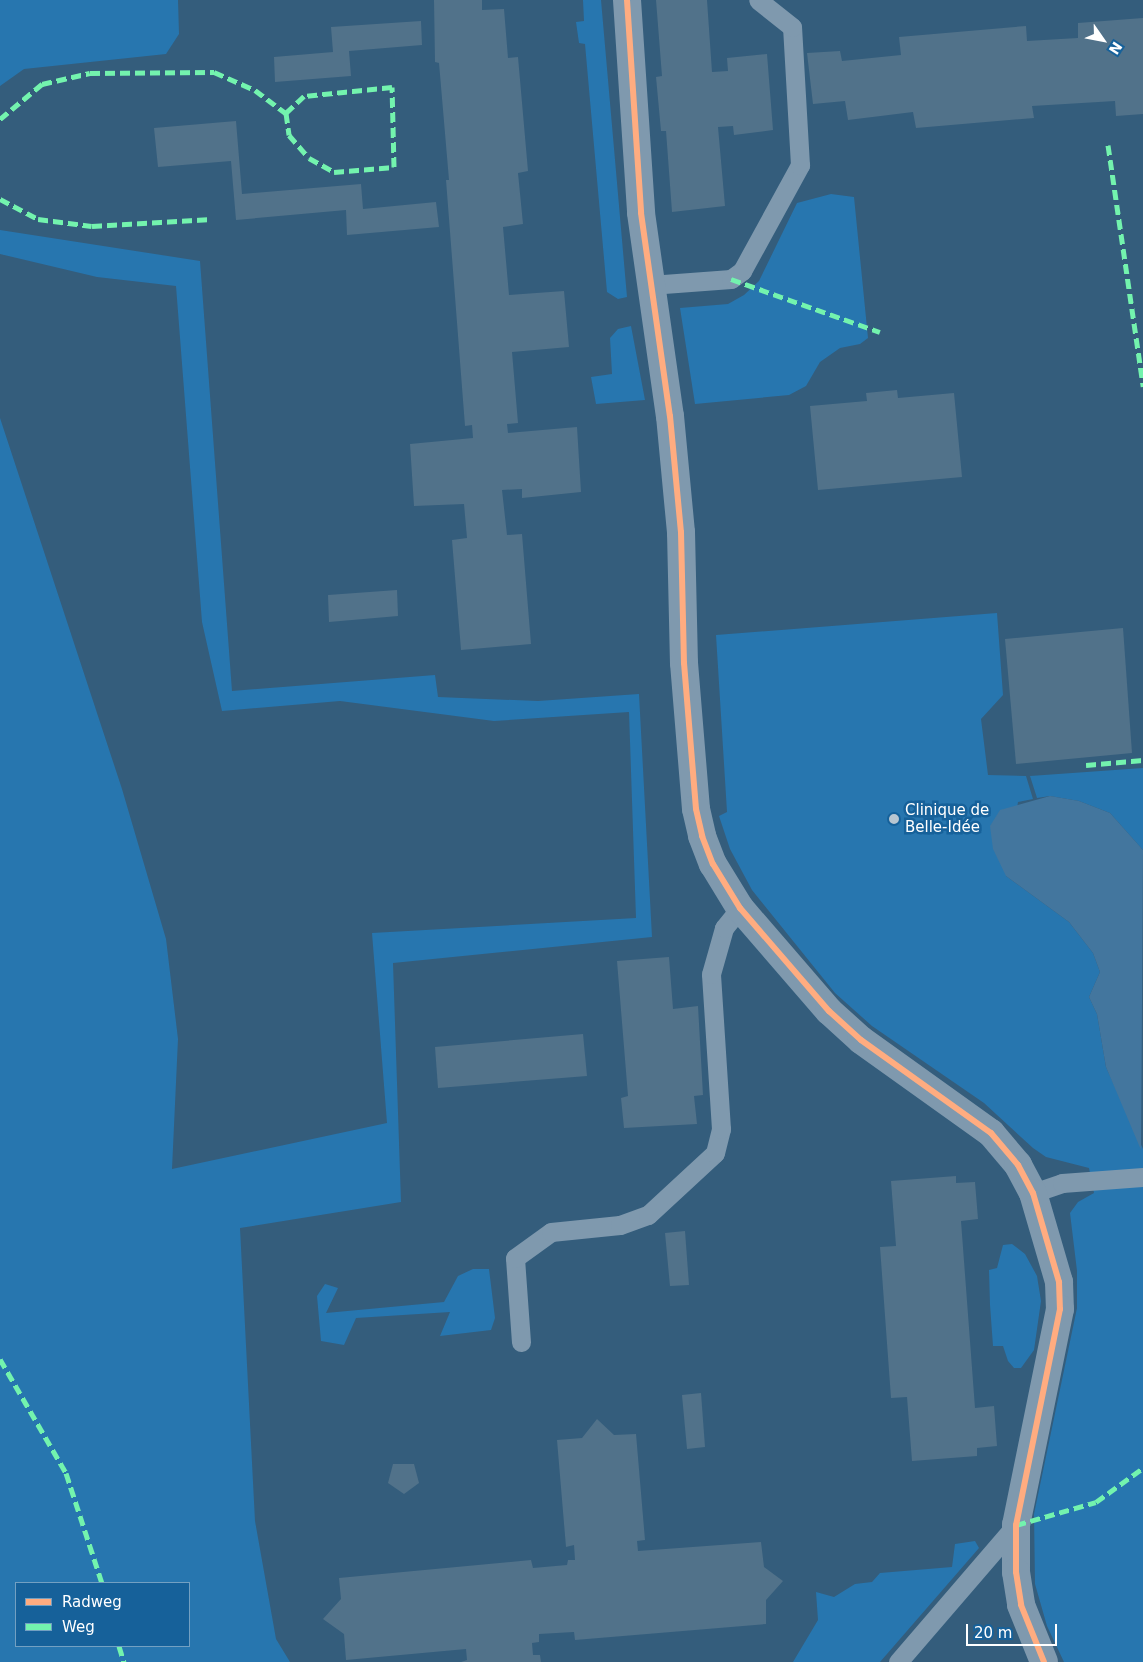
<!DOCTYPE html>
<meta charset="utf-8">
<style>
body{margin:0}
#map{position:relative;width:1143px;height:1662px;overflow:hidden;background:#345d7c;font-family:"DejaVu Sans",sans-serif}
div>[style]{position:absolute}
.green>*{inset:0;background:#2776af}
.water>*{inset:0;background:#43769e}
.building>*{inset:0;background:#51728a}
.service>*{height:19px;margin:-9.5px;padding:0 9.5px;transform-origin:9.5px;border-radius:9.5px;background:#7f99ae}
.minor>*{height:28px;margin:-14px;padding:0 14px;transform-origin:14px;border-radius:14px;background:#7f99ae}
.quiet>*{height:5px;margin-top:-2.5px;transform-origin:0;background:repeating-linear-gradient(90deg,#73f3ae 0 10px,transparent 0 15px)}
.cycleway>*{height:6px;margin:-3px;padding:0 3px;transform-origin:3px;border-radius:3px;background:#ffac80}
.dots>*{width:14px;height:14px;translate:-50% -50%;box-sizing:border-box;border:2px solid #16619a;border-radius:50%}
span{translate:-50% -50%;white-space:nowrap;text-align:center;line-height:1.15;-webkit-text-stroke:5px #16619a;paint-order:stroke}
.poi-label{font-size:15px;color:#fff}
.left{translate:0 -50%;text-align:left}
.legend{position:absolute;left:15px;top:1582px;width:175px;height:65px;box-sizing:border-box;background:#16619a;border:1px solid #73a0c2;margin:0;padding:6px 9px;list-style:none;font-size:15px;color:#fff}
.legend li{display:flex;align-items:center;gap:10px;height:25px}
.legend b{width:25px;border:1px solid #73a0c2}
.north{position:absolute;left:1078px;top:15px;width:50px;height:50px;-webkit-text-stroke:4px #16619a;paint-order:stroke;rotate:123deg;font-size:14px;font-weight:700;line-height:20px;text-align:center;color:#fff}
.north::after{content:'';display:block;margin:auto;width:18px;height:22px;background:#fff;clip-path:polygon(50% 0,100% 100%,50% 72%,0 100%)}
.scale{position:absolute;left:966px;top:1624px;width:91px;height:22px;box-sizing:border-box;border:2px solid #fff;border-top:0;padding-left:6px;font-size:15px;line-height:18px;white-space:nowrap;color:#fff;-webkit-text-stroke:4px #16619a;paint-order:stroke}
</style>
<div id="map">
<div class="green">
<div style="clip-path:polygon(0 0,178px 0,179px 34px,166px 54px,24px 69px,0 86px)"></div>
<div style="clip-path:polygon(583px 0,601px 0,627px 297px,618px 299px,607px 292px,585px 44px,579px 43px,576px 22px,584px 21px)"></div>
<div style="clip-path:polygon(831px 194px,854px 197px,868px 338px,860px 344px,840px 348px,820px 362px,806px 386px,789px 395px,695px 404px,680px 308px,728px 304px,744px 295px,759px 281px,797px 203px)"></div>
<div style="clip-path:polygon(evenodd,0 230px,200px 261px,232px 691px,435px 675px,438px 697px,538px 701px,639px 694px,652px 937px,393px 963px,401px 1202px,240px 1228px,255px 1521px,276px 1639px,290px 1662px,0 1662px,0 418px,122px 789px,166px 939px,178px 1039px,172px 1169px,387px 1123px,372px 933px,636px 918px,629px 712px,494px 721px,340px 701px,222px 711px,202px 622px,176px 286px,97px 277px,0 254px,0 230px,189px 1583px,189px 1646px,16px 1646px,16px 1583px,189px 1583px)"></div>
<div style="clip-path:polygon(631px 326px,645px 400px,596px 404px,591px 377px,612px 374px,610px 338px,618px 329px)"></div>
<div style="clip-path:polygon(997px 613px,1003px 695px,981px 719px,988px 775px,1026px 776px,1033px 799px,1018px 802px,1006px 876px,1069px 922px,1093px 953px,1100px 972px,1089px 997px,1097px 1014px,1106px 1067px,1143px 1149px,1143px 1662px,1064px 1662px,1047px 1626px,1035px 1584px,1034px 1514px,1077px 1308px,1077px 1271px,1070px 1213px,1078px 1202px,1094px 1193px,1089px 1168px,1046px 1157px,1033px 1148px,984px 1103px,872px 1026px,835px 993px,752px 890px,730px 849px,719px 816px,727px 812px,716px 635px)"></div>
<div style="clip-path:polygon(1143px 768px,1143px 850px,1110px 813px,1079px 801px,1050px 796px,1037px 798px,1030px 776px)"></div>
<div style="clip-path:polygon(1012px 1244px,1025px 1254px,1037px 1276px,1041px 1301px,1034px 1350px,1021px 1368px,1014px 1368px,1008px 1361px,1003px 1346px,993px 1346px,990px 1305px,989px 1270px,997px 1268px,1003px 1245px)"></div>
<div style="clip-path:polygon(473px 1269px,489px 1269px,495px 1318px,491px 1330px,440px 1336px,450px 1312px,356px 1318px,344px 1345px,321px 1341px,317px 1296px,325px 1284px,338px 1288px,326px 1313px,444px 1302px,458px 1276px)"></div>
<div style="clip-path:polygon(975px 1541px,979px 1548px,880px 1662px,793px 1662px,818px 1620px,816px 1592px,834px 1597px,855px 1584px,872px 1582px,880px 1573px,952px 1567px,955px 1544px)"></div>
</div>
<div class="water">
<div style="clip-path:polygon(1050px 796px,1079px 801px,1110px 813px,1143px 850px,1141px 1150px,1106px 1067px,1097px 1014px,1089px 997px,1100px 972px,1093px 953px,1069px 922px,1006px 876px,993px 849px,990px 826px,1000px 810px)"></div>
</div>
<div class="building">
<div style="clip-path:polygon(434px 0,482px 0,482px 10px,504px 9px,508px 58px,518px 57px,528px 171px,518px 173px,523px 224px,503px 227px,509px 295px,564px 291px,569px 347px,512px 352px,518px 423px,507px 424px,508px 433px,577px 427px,581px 492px,522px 498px,522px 489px,502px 490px,507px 535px,522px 534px,531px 644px,461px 650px,452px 540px,467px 538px,464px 504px,414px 506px,410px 444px,473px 438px,472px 425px,465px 426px,446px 180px,449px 180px,439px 63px,435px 62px)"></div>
<div style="clip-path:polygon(656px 0,707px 0,712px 72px,728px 71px,727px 58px,767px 54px,773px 130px,734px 135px,733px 126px,718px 127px,725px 206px,672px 212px,666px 131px,661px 131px,656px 77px,662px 76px)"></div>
<div style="clip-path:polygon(1143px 18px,1143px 114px,1116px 116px,1115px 101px,1032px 106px,1034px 118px,916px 128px,913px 112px,848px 120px,845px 101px,813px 104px,807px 53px,840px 51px,842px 61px,901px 55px,899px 37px,1026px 26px,1027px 41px,1078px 38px,1078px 23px)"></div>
<div style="clip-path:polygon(421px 21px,422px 45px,349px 51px,351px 76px,275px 82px,274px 57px,333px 52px,331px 27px)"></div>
<div style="clip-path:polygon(236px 121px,242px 194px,361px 184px,363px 209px,436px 202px,439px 227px,347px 235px,346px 210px,236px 220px,231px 161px,158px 167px,154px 128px)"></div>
<div style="clip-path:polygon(897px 390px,898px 398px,954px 393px,962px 477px,818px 490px,810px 406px,867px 401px,866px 393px)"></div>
<div style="clip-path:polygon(397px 590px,398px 616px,329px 622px,328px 595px)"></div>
<div style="clip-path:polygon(1123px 628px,1132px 753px,1016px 764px,1005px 639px)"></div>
<div style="clip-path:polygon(669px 957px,673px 1009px,698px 1006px,703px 1095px,694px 1096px,697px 1124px,624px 1128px,621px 1098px,628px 1096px,617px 961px)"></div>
<div style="clip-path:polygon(583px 1034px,587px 1076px,438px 1088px,435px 1047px)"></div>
<div style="clip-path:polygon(956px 1176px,956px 1183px,975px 1182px,978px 1219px,961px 1221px,975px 1408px,994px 1406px,997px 1446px,977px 1448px,977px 1456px,912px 1461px,907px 1397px,891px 1398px,880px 1247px,896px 1246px,891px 1181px)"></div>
<div style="clip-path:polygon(685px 1231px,689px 1285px,670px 1286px,665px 1233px)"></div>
<div style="clip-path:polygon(701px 1393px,705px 1447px,687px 1449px,682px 1395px)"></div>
<div style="clip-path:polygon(597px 1419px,614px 1435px,636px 1434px,645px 1540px,637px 1541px,638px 1551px,761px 1542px,764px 1567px,783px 1581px,766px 1600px,766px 1624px,575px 1640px,574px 1632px,539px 1634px,539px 1642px,532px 1643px,533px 1655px,540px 1655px,541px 1662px,461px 1662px,467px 1660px,466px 1649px,346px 1660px,344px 1634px,323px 1619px,341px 1599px,339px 1578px,531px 1560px,533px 1568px,567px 1565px,568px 1560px,575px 1560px,574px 1545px,566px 1547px,557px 1440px,582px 1438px)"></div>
<div style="clip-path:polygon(393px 1464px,414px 1464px,419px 1483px,404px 1494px,388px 1483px)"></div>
</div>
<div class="service">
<div style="left:650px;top:285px;width:81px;rotate:-4.2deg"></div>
<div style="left:731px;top:279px;width:14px;rotate:-36deg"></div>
<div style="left:742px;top:271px;width:121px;rotate:-61.3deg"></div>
<div style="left:800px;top:165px;width:138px;rotate:-93.3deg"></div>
<div style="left:792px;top:27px;width:43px;rotate:-141.5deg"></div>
<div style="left:1033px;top:1193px;width:31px;rotate:-19deg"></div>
<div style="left:1062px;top:1183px;width:81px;rotate:-4.2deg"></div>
<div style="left:521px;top:1342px;width:84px;rotate:-94.1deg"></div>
<div style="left:515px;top:1258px;width:44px;rotate:-35.8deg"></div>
<div style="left:551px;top:1232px;width:69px;rotate:-5.8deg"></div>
<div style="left:620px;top:1225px;width:30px;rotate:-20deg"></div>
<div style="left:648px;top:1215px;width:91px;rotate:-42.8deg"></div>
<div style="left:715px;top:1153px;width:25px;rotate:-76deg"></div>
<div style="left:721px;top:1129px;width:155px;rotate:-93.7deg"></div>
<div style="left:711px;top:974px;width:48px;rotate:-74.2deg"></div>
<div style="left:724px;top:928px;width:26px;rotate:-51deg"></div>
<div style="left:898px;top:1662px;width:181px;rotate:-49.3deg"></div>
</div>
<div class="minor">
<div style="left:627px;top:0;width:213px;rotate:86.2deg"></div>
<div style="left:641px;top:213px;width:205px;rotate:81.9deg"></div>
<div style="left:670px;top:416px;width:117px;rotate:84.6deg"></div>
<div style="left:681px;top:532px;width:131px;rotate:88.7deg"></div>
<div style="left:684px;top:663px;width:146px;rotate:85.3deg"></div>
<div style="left:696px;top:809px;width:28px;rotate:77deg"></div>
<div style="left:702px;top:836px;width:30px;rotate:69deg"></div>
<div style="left:713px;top:864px;width:52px;rotate:58.5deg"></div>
<div style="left:740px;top:908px;width:136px;rotate:49.2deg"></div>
<div style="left:829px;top:1011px;width:43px;rotate:42.2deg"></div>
<div style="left:861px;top:1040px;width:160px;rotate:35.6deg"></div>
<div style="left:991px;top:1133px;width:42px;rotate:49.8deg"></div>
<div style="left:1018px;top:1165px;width:32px;rotate:62deg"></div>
<div style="left:1033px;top:1193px;width:93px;rotate:73.7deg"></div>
<div style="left:1059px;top:1282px;width:27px;rotate:88deg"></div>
<div style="left:1060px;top:1309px;width:220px;rotate:101.5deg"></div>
<div style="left:1016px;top:1525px;width:47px;rotate:90deg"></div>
<div style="left:1016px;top:1572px;width:33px;rotate:81deg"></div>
<div style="left:1021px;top:1605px;width:61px;rotate:68deg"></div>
</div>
<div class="quiet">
<div style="left:0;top:119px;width:55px;rotate:-39.8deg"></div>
<div style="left:42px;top:84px;width:49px;rotate:-12.9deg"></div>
<div style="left:90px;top:73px;width:124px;rotate:-0.5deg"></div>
<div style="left:214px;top:72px;width:45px;rotate:23.7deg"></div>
<div style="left:255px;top:90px;width:39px;rotate:37deg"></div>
<div style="left:286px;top:113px;width:22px;rotate:82deg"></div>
<div style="left:289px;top:135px;width:30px;rotate:49deg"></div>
<div style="left:309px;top:158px;width:29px;rotate:29deg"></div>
<div style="left:334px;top:172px;width:60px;rotate:-4.8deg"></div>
<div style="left:394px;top:167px;width:80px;rotate:-91.4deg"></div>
<div style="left:392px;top:87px;width:88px;rotate:174.2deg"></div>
<div style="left:304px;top:96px;width:25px;rotate:137deg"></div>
<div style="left:1108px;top:145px;width:244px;rotate:81.7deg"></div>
<div style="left:0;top:199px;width:43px;rotate:27.8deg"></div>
<div style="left:38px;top:219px;width:54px;rotate:7.4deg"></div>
<div style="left:92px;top:226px;width:120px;rotate:-3.3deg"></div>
<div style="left:731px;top:279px;width:158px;rotate:19.6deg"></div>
<div style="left:1086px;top:765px;width:57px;rotate:-5deg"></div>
<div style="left:0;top:1359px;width:132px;rotate:59.9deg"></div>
<div style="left:66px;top:1473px;width:116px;rotate:71.9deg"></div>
<div style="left:1016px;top:1525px;width:83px;rotate:-16deg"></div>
<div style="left:1096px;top:1502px;width:58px;rotate:-35.9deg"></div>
<div style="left:119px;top:1646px;width:17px;rotate:73deg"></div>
</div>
<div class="cycleway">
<div style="left:627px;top:0;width:213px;rotate:86.2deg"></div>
<div style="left:641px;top:213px;width:205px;rotate:81.9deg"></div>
<div style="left:670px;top:416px;width:117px;rotate:84.6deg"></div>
<div style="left:681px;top:532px;width:131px;rotate:88.7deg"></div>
<div style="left:684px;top:663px;width:146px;rotate:85.3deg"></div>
<div style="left:696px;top:809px;width:28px;rotate:77deg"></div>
<div style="left:702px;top:836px;width:30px;rotate:69deg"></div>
<div style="left:713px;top:864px;width:52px;rotate:58.5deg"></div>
<div style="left:740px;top:908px;width:136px;rotate:49.2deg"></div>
<div style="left:829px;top:1011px;width:43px;rotate:42.2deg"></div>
<div style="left:861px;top:1040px;width:160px;rotate:35.6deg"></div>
<div style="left:991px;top:1133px;width:42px;rotate:49.8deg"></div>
<div style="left:1018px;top:1165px;width:32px;rotate:62deg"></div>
<div style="left:1033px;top:1193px;width:93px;rotate:73.7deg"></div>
<div style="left:1059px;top:1282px;width:27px;rotate:88deg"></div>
<div style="left:1060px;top:1309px;width:220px;rotate:101.5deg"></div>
<div style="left:1016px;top:1525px;width:47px;rotate:90deg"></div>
<div style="left:1016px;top:1572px;width:33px;rotate:81deg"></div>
<div style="left:1021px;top:1605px;width:61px;rotate:68deg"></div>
</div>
<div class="dots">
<div style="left:894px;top:819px;background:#b8c6d1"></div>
</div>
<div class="poi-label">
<span class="left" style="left:905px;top:819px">Clinique de<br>Belle-Idée</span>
</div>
<ul class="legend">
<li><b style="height:6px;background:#ffac80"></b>Radweg</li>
<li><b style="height:6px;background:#73f3ae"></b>Weg</li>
</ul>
<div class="north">N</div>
<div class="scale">20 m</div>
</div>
